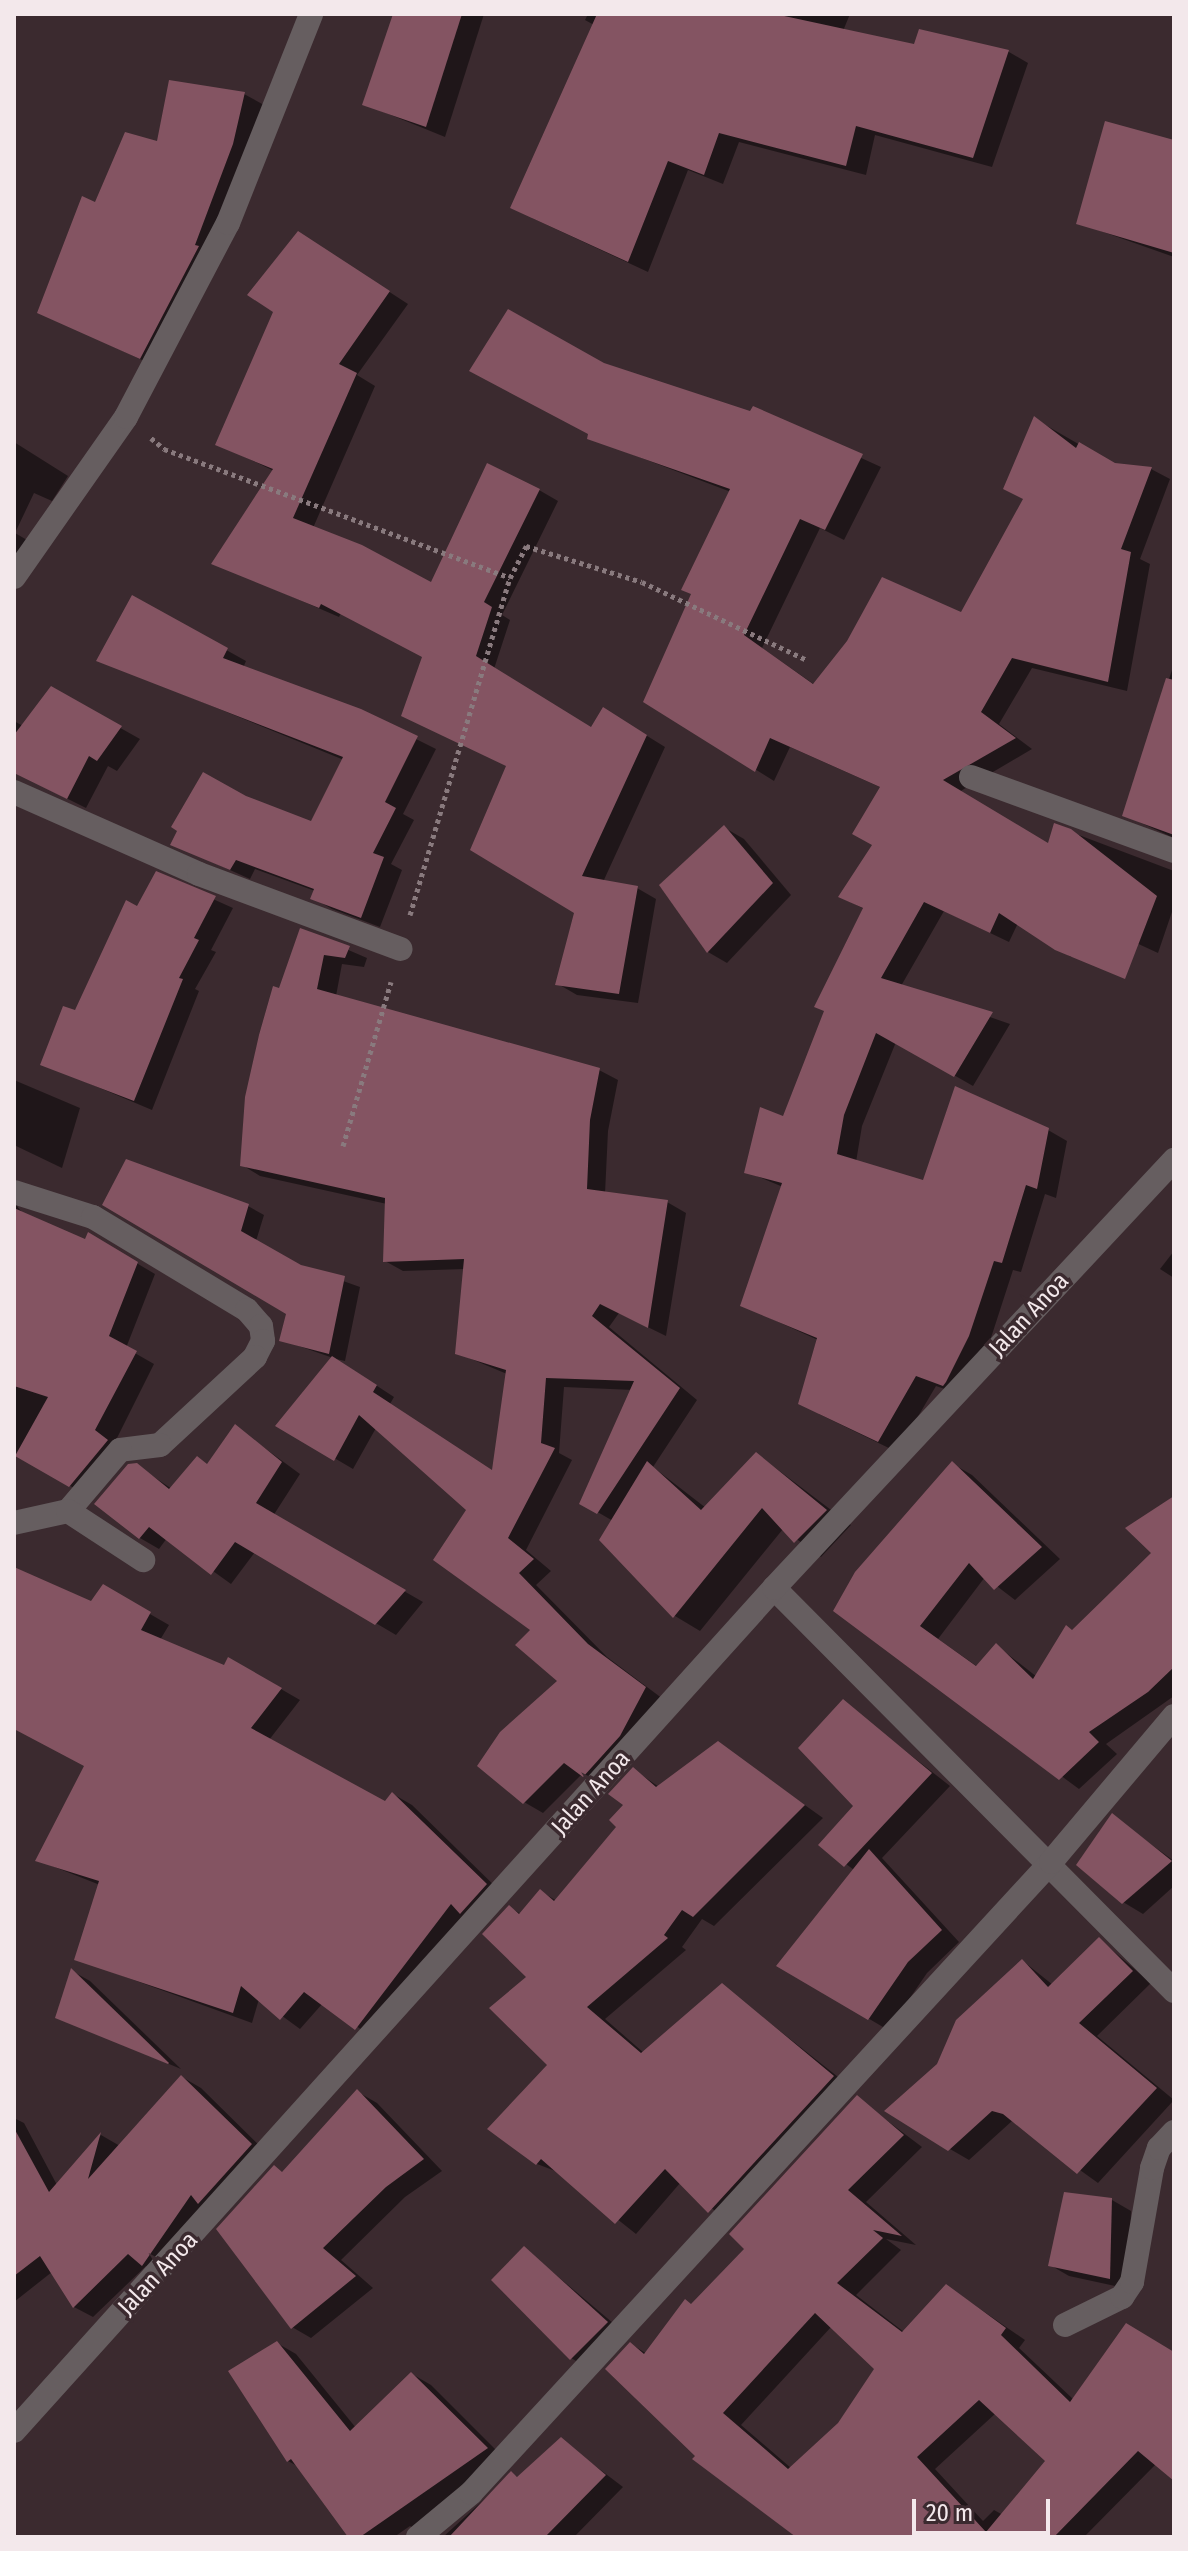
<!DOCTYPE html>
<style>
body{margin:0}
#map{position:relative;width:1188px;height:2551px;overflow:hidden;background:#3b2a2f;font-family:"Fira Sans Condensed",sans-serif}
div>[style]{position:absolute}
.shadow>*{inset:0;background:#0007}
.building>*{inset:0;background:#845462}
.path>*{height:5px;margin-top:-2.5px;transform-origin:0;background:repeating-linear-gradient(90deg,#897a7e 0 4px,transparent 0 8px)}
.street>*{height:24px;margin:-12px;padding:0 12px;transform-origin:12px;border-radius:12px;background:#665e60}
span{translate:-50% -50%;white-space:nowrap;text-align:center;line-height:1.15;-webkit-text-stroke:7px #3b2a2f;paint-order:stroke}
.street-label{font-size:24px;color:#f3e8eb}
.frame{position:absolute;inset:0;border:16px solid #f3e8eb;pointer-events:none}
.scale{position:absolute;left:912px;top:2499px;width:138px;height:36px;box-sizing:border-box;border:4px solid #f3e8eb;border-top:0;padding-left:10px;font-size:24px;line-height:28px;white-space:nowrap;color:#f3e8eb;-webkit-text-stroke:6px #3b2a2f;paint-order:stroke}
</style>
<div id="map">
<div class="shadow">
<div style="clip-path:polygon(395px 14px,484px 14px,445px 137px,364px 104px)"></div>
<div style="clip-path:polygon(588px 14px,850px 14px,843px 31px,915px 46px,920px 31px,1009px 52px,1028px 63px,992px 167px,875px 135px,866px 175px,739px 142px,723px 184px,688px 170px,648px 272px,532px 218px,594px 25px,585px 20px)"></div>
<div style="clip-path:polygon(244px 94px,264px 105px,159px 368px,40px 312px,96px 204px,158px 144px)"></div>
<div style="clip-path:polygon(1174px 142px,1174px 257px,1078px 223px)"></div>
<div style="clip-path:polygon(317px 245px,408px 304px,357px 375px,375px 386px,313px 528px,432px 585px,539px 490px,558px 501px,502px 615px,510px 620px,494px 669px,592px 729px,623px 721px,665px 747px,603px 882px,637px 888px,656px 899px,638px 1003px,577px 995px,558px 984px,576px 912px,508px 767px,425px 657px,341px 613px,339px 617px,214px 563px,274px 471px,218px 444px)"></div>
<div style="clip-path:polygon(603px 365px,751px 414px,754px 409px,881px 467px,844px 540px,820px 528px,762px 648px,815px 685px,961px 615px,1026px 499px,1035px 419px,1115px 465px,1151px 469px,1170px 479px,1140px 559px,1150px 564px,1127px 691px,1032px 668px,999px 724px,1032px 749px,959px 792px,1049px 846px,1055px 826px,1174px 871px,1174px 906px,1158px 953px,1093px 923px,1071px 957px,1018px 923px,1009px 942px,944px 911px,901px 986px,1010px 1024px,973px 1086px,896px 1042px,862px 1126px,856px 1162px,924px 1183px,1048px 1130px,1067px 1141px,1056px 1198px,1045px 1194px,1021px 1272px,1013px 1270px,988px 1347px,962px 1395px,936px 1386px,897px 1452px,819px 1414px,818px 1340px,743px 1306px,783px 1187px,747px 1172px,784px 1119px,864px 909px,841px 897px,874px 844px,882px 788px,790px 747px,774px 781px,646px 701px,693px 595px,731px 492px,589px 438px)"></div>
<div style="clip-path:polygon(14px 442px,68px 476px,52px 501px,34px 493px,15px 533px,27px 540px,14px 566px)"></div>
<div style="clip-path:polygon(133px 598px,246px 661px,243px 668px,360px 711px,436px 749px,403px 814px,414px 820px,391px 864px,402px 870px,380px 927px,332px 909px,313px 898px,315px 891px,255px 869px,250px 879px,172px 844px,245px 798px,312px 824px,344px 760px,99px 660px)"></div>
<div style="clip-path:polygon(1174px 664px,1174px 838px,1124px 815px)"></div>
<div style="clip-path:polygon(51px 689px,140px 739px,117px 771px,108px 766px,86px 808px,14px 772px,14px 721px,23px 726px)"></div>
<div style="clip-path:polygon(725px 828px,744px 839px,791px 895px,727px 963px,708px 952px,662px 885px)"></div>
<div style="clip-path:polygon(157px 874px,233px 908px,211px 950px,216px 952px,195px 989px,199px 991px,152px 1110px,43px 1064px)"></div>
<div style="clip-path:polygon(302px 930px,367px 958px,364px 967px,342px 964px,336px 996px,599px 1070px,618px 1080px,608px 1131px,605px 1194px,667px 1202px,686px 1213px,666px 1336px,619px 1313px,609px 1327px,697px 1400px,653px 1467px,706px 1508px,757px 1454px,851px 1525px,821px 1557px,783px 1529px,700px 1631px,675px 1616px,602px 1540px,613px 1521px,582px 1503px,633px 1390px,564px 1387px,559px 1453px,572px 1460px,526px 1550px,551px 1571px,536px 1585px,607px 1657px,663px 1699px,603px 1786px,582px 1774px,543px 1813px,524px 1802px,560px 1681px,468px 1509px,376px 1428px,353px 1469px,278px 1425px,333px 1358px,282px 1340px,289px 1313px,105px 1204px,248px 1206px,264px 1215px,256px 1241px,301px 1266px,360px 1287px,345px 1361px,336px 1359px,394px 1397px,390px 1404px,493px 1472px,507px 1374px,457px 1353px,465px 1269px,403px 1271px,385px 1261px,387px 1204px,260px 1176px,242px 1165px,280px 990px)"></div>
<div style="clip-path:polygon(14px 1080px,80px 1108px,62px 1168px,14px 1145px)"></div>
<div style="clip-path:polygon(14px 1185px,25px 1191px,17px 1206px,24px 1215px,86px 1241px,89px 1235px,155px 1274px,126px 1348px,154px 1364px,88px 1496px,14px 1454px)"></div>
<div style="clip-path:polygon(1174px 1251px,1174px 1278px,1160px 1269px)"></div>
<div style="clip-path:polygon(236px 1427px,300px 1474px,273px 1516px,423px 1602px,396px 1635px,255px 1552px,231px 1584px,167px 1538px,159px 1549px,140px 1538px,136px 1465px,172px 1489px,208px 1465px)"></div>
<div style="clip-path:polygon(953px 1464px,972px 1475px,1060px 1559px,1015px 1600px,985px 1577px,938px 1639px,978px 1667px,996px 1645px,1037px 1677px,1074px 1632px,1153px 1553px,1174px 1499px,1174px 1696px,1106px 1744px,1117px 1754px,1079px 1789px,836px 1610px)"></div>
<div style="clip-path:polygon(14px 1570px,92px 1603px,103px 1587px,169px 1625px,160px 1640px,224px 1667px,229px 1659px,300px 1700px,269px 1740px,385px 1804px,393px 1794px,412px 1805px,505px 1896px,375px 2039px,323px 2003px,300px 2029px,259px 1999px,252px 2023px,76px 1959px,100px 1885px,37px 1860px,86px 1766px,14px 1714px)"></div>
<div style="clip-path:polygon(843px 1702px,950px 1786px,882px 1858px,959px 1942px,927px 1973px,888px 2030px,778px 1965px,854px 1870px,821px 1845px,856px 1806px)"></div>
<div style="clip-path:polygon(718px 1743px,823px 1818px,714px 1926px,702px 1919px,682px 1947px,686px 1950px,605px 2019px,644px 2053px,723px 1986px,852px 2088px,728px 2222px,681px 2182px,636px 2234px,558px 2172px,537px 2164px,490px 2129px,550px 2065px,509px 1907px,521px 1914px,540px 1891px,557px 1901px,618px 1827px,633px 1769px,659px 1787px)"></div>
<div style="clip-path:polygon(1112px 1816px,1174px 1861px,1174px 1886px,1143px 1914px,1123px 1902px)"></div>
<div style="clip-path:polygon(1099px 1939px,1151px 1983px,1097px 2036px,1174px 2100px,1098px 2183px,1012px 2121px,969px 2160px,950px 2149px,938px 2065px,1023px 1961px,1053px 1985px)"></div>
<div style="clip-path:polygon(72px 1971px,90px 1981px,181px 2069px,57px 2017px)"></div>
<div style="clip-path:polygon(182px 2077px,201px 2088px,270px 2156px,162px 2276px,146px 2266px,93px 2317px,74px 2307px,52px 2272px,14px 2302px,14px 2118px,24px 2123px,57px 2185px,101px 2135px,120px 2146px)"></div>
<div style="clip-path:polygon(358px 2092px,377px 2103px,442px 2171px,405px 2197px,341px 2260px,373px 2288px,311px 2338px,292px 2327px,284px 2173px)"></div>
<div style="clip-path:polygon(evenodd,857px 2098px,922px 2147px,866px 2202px,916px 2245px,886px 2239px,901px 2250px,856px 2295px,904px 2332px,947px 2286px,1025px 2340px,1019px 2348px,1074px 2400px,1174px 2354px,1174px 2478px,1156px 2464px,1084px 2537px,799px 2537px,697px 2456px,631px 2344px,647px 2354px,746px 2249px,857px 2098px,832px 2326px,877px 2369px,839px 2425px,791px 2468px,741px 2425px,832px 2326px,857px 2098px,996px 2413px,1048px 2461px,1003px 2515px,994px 2510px,983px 2521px,935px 2469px,996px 2413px)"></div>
<div style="clip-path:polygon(1112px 2200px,1131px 2211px,1129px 2289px,1069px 2276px,1050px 2265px)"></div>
<div style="clip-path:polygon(524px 2248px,626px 2334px,590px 2369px,571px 2358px)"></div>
<div style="clip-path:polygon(277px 2343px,296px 2354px,356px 2428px,412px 2374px,431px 2385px,508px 2462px,428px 2536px,410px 2526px,394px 2537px,350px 2537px,299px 2467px,288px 2461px)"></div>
<div style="clip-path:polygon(561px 2440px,623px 2487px,574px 2537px,443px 2537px,512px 2474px,519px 2478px)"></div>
</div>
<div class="building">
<div style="clip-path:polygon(393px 14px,462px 14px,426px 127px,362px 105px)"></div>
<div style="clip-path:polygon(597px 14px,775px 14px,914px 44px,919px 29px,1009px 50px,973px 158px,856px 126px,846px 166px,719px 133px,704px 175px,668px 161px,628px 262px,510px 208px)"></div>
<div style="clip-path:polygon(169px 80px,245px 92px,233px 144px,195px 245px,199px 246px,140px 359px,37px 313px,82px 196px,95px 202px,125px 132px,157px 141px)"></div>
<div style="clip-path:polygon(1105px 121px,1174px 140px,1174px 253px,1076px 224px)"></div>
<div style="clip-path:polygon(298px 231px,390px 291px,339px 364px,357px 373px,293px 518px,362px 545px,431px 582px,487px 463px,540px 489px,484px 602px,492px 607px,476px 656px,591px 727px,603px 707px,647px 735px,582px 876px,638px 886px,619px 994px,555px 985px,574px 913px,470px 850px,506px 766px,401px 716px,422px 657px,321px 604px,319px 608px,211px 564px,273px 469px,215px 445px,273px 312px,247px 295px)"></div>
<div style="clip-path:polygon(508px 309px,604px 363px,750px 411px,753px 406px,863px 454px,825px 530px,800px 519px,744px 635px,813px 684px,847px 641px,882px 577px,961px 612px,1023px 499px,1003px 489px,1034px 416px,1076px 448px,1079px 442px,1115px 463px,1152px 467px,1121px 549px,1131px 552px,1108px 682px,1012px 658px,981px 712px,1016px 738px,943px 780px,1048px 843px,1054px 823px,1071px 829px,1157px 896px,1125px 979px,1055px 950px,999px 913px,990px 933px,924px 902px,881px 978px,993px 1012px,954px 1077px,876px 1033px,844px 1115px,837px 1154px,923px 1180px,955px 1086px,1049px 1128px,1037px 1189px,1026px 1185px,1002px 1263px,994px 1261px,969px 1336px,946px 1382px,943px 1386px,916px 1376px,878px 1442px,798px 1404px,817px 1338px,740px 1306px,782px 1183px,744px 1173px,760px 1107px,783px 1116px,824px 1011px,814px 1007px,863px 908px,838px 897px,872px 845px,852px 834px,880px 787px,770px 738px,755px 772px,643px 702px,691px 594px,681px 590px,730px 489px,587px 439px,588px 434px,469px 371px)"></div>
<div style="clip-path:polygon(132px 595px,228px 648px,223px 658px,361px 709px,418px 736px,385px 802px,396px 808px,373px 853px,384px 857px,361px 918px,310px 899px,314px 889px,236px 860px,230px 870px,170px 845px,177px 831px,171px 827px,203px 772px,246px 796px,311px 821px,343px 757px,96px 661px)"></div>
<div style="clip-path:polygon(1166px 678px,1174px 680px,1174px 835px,1122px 816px)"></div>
<div style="clip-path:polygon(51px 686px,122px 726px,97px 761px,89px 756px,67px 799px,14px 773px,14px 735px)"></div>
<div style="clip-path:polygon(724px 825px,773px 883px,707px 953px,659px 885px)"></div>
<div style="clip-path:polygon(156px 871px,216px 896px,194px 938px,199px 940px,179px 978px,183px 979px,134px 1101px,40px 1065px,63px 1006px,75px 1010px,126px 900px,137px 906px)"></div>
<div style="clip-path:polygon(300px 928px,350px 946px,345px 958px,324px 955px,317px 989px,600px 1068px,590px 1120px,587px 1189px,668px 1200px,648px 1328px,600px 1304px,592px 1316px,680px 1388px,597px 1514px,579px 1504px,634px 1381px,546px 1378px,541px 1443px,555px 1448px,508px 1538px,534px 1559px,519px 1573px,588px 1644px,646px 1687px,620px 1736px,583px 1777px,564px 1763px,523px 1804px,477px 1766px,500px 1732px,557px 1681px,515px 1645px,530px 1630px,433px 1560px,466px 1510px,359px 1415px,334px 1461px,275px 1426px,332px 1356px,377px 1385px,373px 1392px,492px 1470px,506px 1370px,455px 1354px,464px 1259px,383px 1262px,385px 1198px,240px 1166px,245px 1097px,259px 1035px,273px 986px,279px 988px)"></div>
<div style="clip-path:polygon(126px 1159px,249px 1204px,241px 1231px,301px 1265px,345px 1276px,329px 1354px,279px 1341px,286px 1314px,102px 1205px)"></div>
<div style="clip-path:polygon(14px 1208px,85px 1239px,88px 1232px,138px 1262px,109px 1336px,137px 1351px,95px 1430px,108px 1440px,69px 1487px,15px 1456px,48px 1397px,14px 1386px)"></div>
<div style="clip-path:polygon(235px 1424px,282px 1462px,256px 1503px,406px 1590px,375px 1625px,235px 1542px,211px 1575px,149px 1527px,139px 1539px,94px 1504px,128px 1464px,137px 1463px,169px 1489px,197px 1456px,207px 1464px)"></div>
<div style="clip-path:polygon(756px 1452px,827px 1510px,794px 1543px,762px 1508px,673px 1618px,599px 1540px,647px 1461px,701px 1510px)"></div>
<div style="clip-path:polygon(952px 1461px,1042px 1547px,994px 1590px,969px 1563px,920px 1626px,976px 1666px,996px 1643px,1033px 1679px,1066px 1625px,1072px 1630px,1151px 1553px,1125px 1528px,1174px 1496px,1174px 1667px,1148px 1692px,1089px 1732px,1099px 1742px,1059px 1780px,833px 1611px,855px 1572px)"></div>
<div style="clip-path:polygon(14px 1567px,91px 1601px,103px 1584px,151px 1612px,141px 1630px,224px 1665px,228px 1657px,282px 1688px,251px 1728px,385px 1801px,392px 1792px,487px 1884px,460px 1914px,451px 1904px,355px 2030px,304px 1992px,280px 2020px,241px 1986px,233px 2013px,74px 1960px,99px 1881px,35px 1861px,84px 1766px,14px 1729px)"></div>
<div style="clip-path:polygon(843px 1699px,932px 1773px,844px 1867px,818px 1845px,853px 1806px,798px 1748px)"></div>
<div style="clip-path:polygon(718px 1741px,805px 1805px,693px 1917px,682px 1910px,664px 1935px,668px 1938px,587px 2007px,641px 2053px,722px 1983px,834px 2076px,708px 2213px,665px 2169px,615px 2224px,541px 2159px,536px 2165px,487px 2129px,547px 2065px,489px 2008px,526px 1977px,482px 1934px,509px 1905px,519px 1914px,540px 1889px,554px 1901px,616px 1827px,609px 1820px,623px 1805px,608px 1794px,633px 1767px,656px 1787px)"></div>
<div style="clip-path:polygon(1112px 1813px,1172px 1861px,1122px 1904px,1076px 1865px)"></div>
<div style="clip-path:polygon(869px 1849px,942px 1930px,908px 1962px,868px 2020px,776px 1966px)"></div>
<div style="clip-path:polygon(1099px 1937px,1133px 1971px,1079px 2023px,1157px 2088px,1077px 2174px,1003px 2114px,992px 2111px,948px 2151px,884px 2111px,937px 2064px,956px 2020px,1022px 1959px,1048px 1987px)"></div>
<div style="clip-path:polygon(71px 1968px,169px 2063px,168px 2064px,55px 2018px)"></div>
<div style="clip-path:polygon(181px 2075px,252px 2144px,198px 2204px,191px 2195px,142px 2266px,128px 2254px,73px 2308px,40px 2256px,14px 2276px,14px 2128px,49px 2192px,101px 2132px,88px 2179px)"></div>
<div style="clip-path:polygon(357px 2089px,424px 2159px,386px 2187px,323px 2248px,356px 2276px,291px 2329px,216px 2229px,274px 2165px,282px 2172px)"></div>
<div style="clip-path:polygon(evenodd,857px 2095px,904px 2135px,848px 2190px,902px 2236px,873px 2230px,883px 2238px,837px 2283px,902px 2332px,946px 2284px,1006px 2328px,1001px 2335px,1070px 2402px,1126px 2323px,1174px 2352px,1174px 2481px,1138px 2451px,1054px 2537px,796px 2537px,692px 2459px,695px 2456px,605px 2369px,630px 2342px,644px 2354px,685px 2299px,691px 2304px,744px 2249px,729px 2234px,857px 2095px,815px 2313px,874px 2369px,838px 2423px,788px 2469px,723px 2413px,815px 2313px,857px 2095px,979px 2400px,1045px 2461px,986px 2532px,917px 2457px,979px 2400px)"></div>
<div style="clip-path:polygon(1064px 2192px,1112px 2198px,1110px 2279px,1048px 2266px)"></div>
<div style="clip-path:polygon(524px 2246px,608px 2322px,570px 2360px,491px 2280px)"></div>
<div style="clip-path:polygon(277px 2341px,350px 2431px,411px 2372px,488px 2448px,360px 2537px,348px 2537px,291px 2459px,287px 2462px,228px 2371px)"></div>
<div style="clip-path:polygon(561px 2437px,606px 2475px,545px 2537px,449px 2537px,511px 2471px,517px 2477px)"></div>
</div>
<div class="path">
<div style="left:151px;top:438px;width:17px;rotate:40deg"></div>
<div style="left:164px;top:449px;width:369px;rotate:20.4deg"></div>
<div style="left:410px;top:915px;width:352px;rotate:-73.5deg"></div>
<div style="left:510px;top:578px;width:36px;rotate:-63deg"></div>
<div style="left:526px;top:546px;width:121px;rotate:17.2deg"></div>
<div style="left:642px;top:582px;width:183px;rotate:25.3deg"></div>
<div style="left:343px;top:1146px;width:171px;rotate:-73.7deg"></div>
</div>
<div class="street">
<div style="left:14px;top:577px;width:195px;rotate:-55deg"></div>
<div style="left:126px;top:417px;width:219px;rotate:-62.3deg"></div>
<div style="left:228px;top:223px;width:225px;rotate:-68.3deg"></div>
<div style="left:971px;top:777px;width:216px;rotate:20deg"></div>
<div style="left:14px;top:792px;width:202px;rotate:23.9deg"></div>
<div style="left:199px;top:874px;width:215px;rotate:20.4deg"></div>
<div style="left:14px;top:1192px;width:83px;rotate:17.6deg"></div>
<div style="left:93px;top:1217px;width:180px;rotate:31.1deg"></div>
<div style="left:247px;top:1310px;width:21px;rotate:49deg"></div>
<div style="left:261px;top:1326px;width:15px;rotate:82deg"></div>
<div style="left:263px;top:1341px;width:18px;rotate:117deg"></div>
<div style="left:255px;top:1357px;width:129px;rotate:137.2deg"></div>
<div style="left:160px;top:1445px;width:40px;rotate:172.9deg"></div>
<div style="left:120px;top:1450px;width:80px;rotate:130.4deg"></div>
<div style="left:68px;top:1511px;width:55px;rotate:167.5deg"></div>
<div style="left:68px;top:1511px;width:90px;rotate:33.2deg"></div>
<div style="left:774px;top:1588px;width:568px;rotate:45.21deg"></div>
<div style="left:1065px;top:2325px;width:64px;rotate:-26.2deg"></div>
<div style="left:1122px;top:2297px;width:18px;rotate:-56deg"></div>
<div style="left:1132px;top:2282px;width:116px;rotate:-80deg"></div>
<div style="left:1152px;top:2168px;width:21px;rotate:-71deg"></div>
<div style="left:1159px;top:2148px;width:22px;rotate:-47deg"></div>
<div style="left:14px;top:2431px;width:1135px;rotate:-47.96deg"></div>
<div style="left:774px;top:1588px;width:586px;rotate:-46.94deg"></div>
<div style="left:418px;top:2537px;width:69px;rotate:-39.7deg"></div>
<div style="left:471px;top:2493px;width:857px;rotate:-47.41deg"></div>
<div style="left:1051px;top:1862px;width:191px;rotate:-49.9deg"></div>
</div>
<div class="street-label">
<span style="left:1029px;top:1315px;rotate:-47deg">Jalan Anoa</span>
<span style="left:591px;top:1793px;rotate:-48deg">Jalan Anoa</span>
<span style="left:158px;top:2274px;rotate:-47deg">Jalan Anoa</span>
</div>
<div class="frame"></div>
<div class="scale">20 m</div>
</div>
